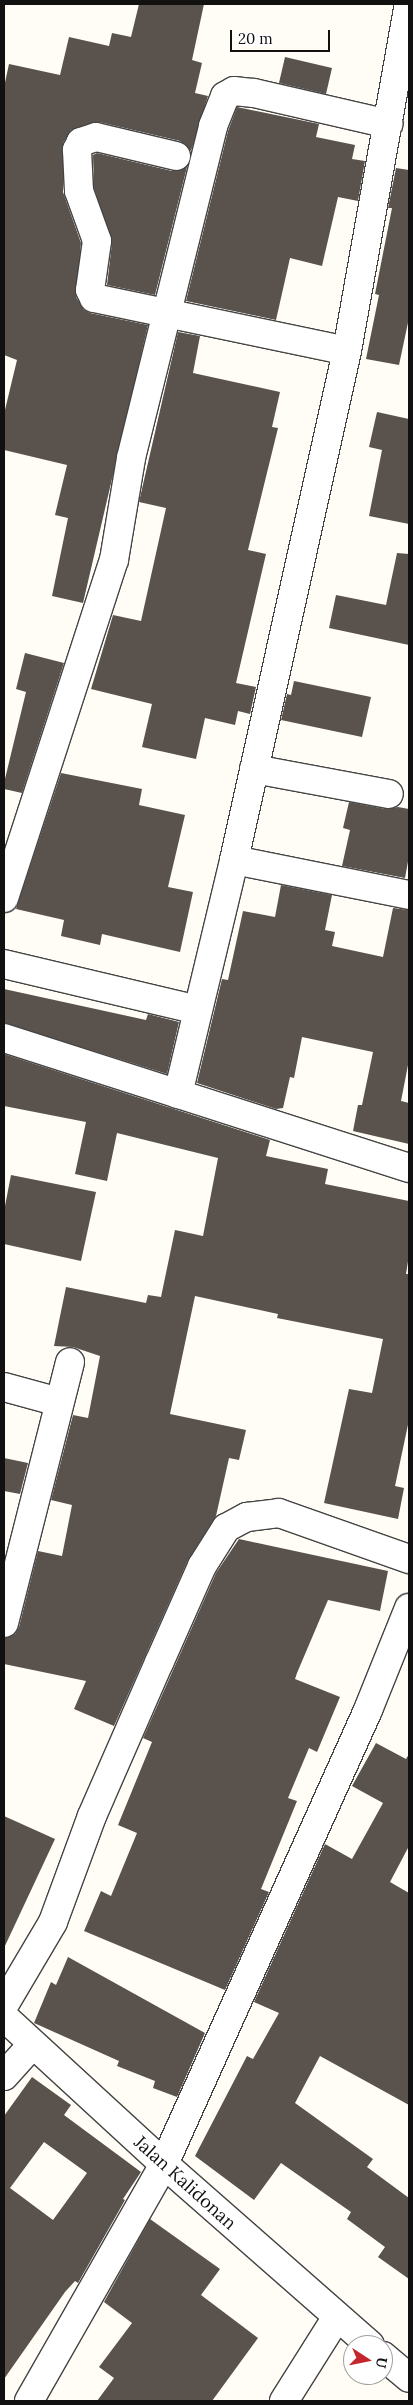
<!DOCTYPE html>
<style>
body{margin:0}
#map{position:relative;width:413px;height:2405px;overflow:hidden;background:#fffdf5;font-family:Lora,serif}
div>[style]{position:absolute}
.building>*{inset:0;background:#5a524d}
.roads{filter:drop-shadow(1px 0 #444) drop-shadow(-1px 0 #444) drop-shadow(0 1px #444) drop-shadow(0 -1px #444)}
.minor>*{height:28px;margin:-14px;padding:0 14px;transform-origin:14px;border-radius:14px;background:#fff}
span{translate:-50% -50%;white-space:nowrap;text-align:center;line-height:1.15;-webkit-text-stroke:5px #fff;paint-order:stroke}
.street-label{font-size:18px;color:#111}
.frame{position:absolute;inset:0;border:5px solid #111;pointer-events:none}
.north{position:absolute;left:343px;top:2335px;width:50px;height:50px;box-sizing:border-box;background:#fff;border:1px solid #a0a0a0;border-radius:50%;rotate:101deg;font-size:14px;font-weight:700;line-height:20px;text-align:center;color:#111}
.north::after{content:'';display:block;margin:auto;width:18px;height:22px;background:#c4262e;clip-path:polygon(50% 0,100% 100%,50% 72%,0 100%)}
.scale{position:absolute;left:230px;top:30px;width:100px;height:22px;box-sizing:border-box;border:2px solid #111;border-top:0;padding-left:6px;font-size:15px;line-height:18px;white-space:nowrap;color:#111;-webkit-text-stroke:4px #fff;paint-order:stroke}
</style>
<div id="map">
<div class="building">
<div style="clip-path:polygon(139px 4px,204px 4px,192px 60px,202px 63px,195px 93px,208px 96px,191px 151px,180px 141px,99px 122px,71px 130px,63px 143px,63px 192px,81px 243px,76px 297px,84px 310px,90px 313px,148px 325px,83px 603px,52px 596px,68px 518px,55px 515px,67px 465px,4px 450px,4px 414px,17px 360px,4px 355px,4px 87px,9px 64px,60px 75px,69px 37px,109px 46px,112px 33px,131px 37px)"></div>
<div style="clip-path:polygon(285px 57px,332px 68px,326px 94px,279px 83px)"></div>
<div style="clip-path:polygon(237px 107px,319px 124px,316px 137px,355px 145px,352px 159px,365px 161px,358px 201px,338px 197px,322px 266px,290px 258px,276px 320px,186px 301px,228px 131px)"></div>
<div style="clip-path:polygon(97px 153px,172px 171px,187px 167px,155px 295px,107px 285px,112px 243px,94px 188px,93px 155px)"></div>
<div style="clip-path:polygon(396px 168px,409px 170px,409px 318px,399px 365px,366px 359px,379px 295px,375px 294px,392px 208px,388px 208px)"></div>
<div style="clip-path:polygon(178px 332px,200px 336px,193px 373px,280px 392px,272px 427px,278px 428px,248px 550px,266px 554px,236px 683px,256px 687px,250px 714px,238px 711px,235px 725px,205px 718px,196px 759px,142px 747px,152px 704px,91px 689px,113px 615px,141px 621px,166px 508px,139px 502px)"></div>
<div style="clip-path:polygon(377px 412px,409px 419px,409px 524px,369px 516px,382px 450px,369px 447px)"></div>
<div style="clip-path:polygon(397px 553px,409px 554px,409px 645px,329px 628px,336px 595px,386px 605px)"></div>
<div style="clip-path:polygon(25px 653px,64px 663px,22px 793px,4px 789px,4px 783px,26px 692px,16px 689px)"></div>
<div style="clip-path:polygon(294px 681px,371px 697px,362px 737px,281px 720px,287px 694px,291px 695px)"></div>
<div style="clip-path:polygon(61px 773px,142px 789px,139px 805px,185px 815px,168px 887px,193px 892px,180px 952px,102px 934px,100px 945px,61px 936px,64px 920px,16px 909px)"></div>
<div style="clip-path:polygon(349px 802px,386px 809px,398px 807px,409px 809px,409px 856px,405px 878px,342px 866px,350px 830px,343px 828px)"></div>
<div style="clip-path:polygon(281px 885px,332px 895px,325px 930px,335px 932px,332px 946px,383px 957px,393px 908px,409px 910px,409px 1060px,401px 1101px,409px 1103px,409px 1144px,353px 1131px,358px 1105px,362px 1105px,373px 1052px,302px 1037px,294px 1078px,290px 1077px,283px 1108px,276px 1109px,197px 1083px,222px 979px,228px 980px,243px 911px,275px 917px)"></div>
<div style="clip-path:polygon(4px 989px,146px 1020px,148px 1014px,179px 1022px,167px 1074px,4px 1023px)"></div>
<div style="clip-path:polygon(4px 1054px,270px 1140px,266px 1156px,328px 1169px,325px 1184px,409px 1201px,409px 1255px,406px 1274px,409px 1274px,409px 1420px,395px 1486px,404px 1488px,398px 1519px,324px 1503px,349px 1389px,372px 1393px,383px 1339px,277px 1318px,278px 1314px,195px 1296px,170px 1414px,246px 1430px,239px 1460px,229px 1458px,216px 1516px,188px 1560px,114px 1726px,74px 1709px,86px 1681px,4px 1664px,4px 1638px,15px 1634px,19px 1627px,38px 1551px,62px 1556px,72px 1505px,51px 1500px,73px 1415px,88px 1418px,100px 1356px,73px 1347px,54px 1346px,66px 1287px,146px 1303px,148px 1295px,161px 1297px,175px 1230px,203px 1236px,218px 1158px,117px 1133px,107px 1181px,75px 1174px,86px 1122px,4px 1106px)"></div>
<div style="clip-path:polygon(11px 1175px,96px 1192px,81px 1261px,4px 1244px,4px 1211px)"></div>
<div style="clip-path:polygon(4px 1458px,28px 1463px,20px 1494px,4px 1491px)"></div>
<div style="clip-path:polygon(239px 1539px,388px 1571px,380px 1611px,328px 1600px,297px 1673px,295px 1679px,340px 1697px,317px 1752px,309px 1748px,288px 1798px,297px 1801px,261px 1889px,269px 1892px,225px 1990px,84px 1931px,101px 1891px,111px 1896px,137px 1833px,118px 1825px,152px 1742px,143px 1738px,216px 1573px)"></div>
<div style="clip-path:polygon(376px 1743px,406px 1759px,409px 1754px,409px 1846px,390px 1882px,409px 1893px,409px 2105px,320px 2056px,295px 2103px,373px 2159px,367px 2167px,409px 2198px,409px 2279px,378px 2257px,385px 2247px,347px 2219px,351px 2212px,281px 2163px,254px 2200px,195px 2156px,247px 2056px,253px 2059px,279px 2013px,254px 2002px,325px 1844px,352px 1859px,383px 1803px,352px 1786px)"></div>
<div style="clip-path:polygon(4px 1816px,55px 1839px,4px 1948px)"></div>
<div style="clip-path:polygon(68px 1957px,205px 2033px,177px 2097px,153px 2088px,155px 2081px,117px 2066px,119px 2061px,34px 2023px,51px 1982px,56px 1985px)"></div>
<div style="clip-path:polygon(evenodd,32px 2077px,71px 2105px,64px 2115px,141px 2172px,123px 2199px,125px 2200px,78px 2283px,75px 2281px,65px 2292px,4px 2379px,4px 2116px,32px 2077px,44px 2142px,87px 2173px,53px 2220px,10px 2188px,44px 2142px)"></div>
<div style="clip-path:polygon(150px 2219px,220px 2269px,201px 2295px,258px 2338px,212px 2401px,97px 2401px,114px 2378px,99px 2367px,132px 2323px,104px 2302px)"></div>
</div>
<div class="roads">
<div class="minor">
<div style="left:176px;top:156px;width:82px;rotate:-166.6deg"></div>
<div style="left:96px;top:137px;width:16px;rotate:162deg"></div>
<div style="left:81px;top:142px;width:9px;rotate:117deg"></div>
<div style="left:77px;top:150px;width:41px;rotate:87.2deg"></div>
<div style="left:79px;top:191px;width:53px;rotate:70.2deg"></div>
<div style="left:97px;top:241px;width:49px;rotate:98.1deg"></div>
<div style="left:90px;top:290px;width:9px;rotate:63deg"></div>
<div style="left:94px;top:298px;width:258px;rotate:11.8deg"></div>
<div style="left:254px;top:769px;width:137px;rotate:10.5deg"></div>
<div style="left:234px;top:860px;width:178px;rotate:11.3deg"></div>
<div style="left:4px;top:898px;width:355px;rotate:-72deg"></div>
<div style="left:114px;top:560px;width:103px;rotate:-80.5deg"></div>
<div style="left:131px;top:458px;width:342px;rotate:-76.1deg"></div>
<div style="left:213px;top:126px;width:32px;rotate:-68deg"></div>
<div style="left:225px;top:96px;width:10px;rotate:-29deg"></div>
<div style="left:234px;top:91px;width:20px;rotate:6deg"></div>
<div style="left:254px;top:93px;width:138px;rotate:13deg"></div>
<div style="left:4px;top:964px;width:199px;rotate:13.3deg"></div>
<div style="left:4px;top:1038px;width:425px;rotate:17.8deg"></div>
<div style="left:178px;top:1094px;width:241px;rotate:-76.5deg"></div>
<div style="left:234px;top:860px;width:521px;rotate:-77.48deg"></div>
<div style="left:347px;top:351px;width:352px;rotate:-79.9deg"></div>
<div style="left:4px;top:1387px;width:57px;rotate:15.3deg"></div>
<div style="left:4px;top:1623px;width:269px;rotate:-75.8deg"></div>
<div style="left:4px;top:2005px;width:96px;rotate:-59.4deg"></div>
<div style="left:53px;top:1922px;width:113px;rotate:-69.8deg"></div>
<div style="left:92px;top:1816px;width:167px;rotate:-66.4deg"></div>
<div style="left:159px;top:1663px;width:106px;rotate:-66.1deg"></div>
<div style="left:202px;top:1566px;width:45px;rotate:-57.7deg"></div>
<div style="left:226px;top:1528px;width:24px;rotate:-28deg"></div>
<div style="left:247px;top:1517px;width:32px;rotate:-7deg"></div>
<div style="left:279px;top:1513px;width:138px;rotate:19.5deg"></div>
<div style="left:4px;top:2017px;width:217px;rotate:42.6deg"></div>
<div style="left:164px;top:2164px;width:274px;rotate:41.3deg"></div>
<div style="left:4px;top:2076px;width:42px;rotate:-47.9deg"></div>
<div style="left:383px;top:2356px;width:34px;rotate:40deg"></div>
<div style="left:29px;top:2401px;width:273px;rotate:-60.3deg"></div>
<div style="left:164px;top:2164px;width:498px;rotate:-65.8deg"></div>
<div style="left:368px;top:1710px;width:110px;rotate:-68.1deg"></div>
<div style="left:284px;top:2401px;width:99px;rotate:-57.8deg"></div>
</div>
</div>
<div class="street-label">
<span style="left:185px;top:2183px;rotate:42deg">Jalan Kalidonan</span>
</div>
<div class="frame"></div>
<div class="north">U</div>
<div class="scale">20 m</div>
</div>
